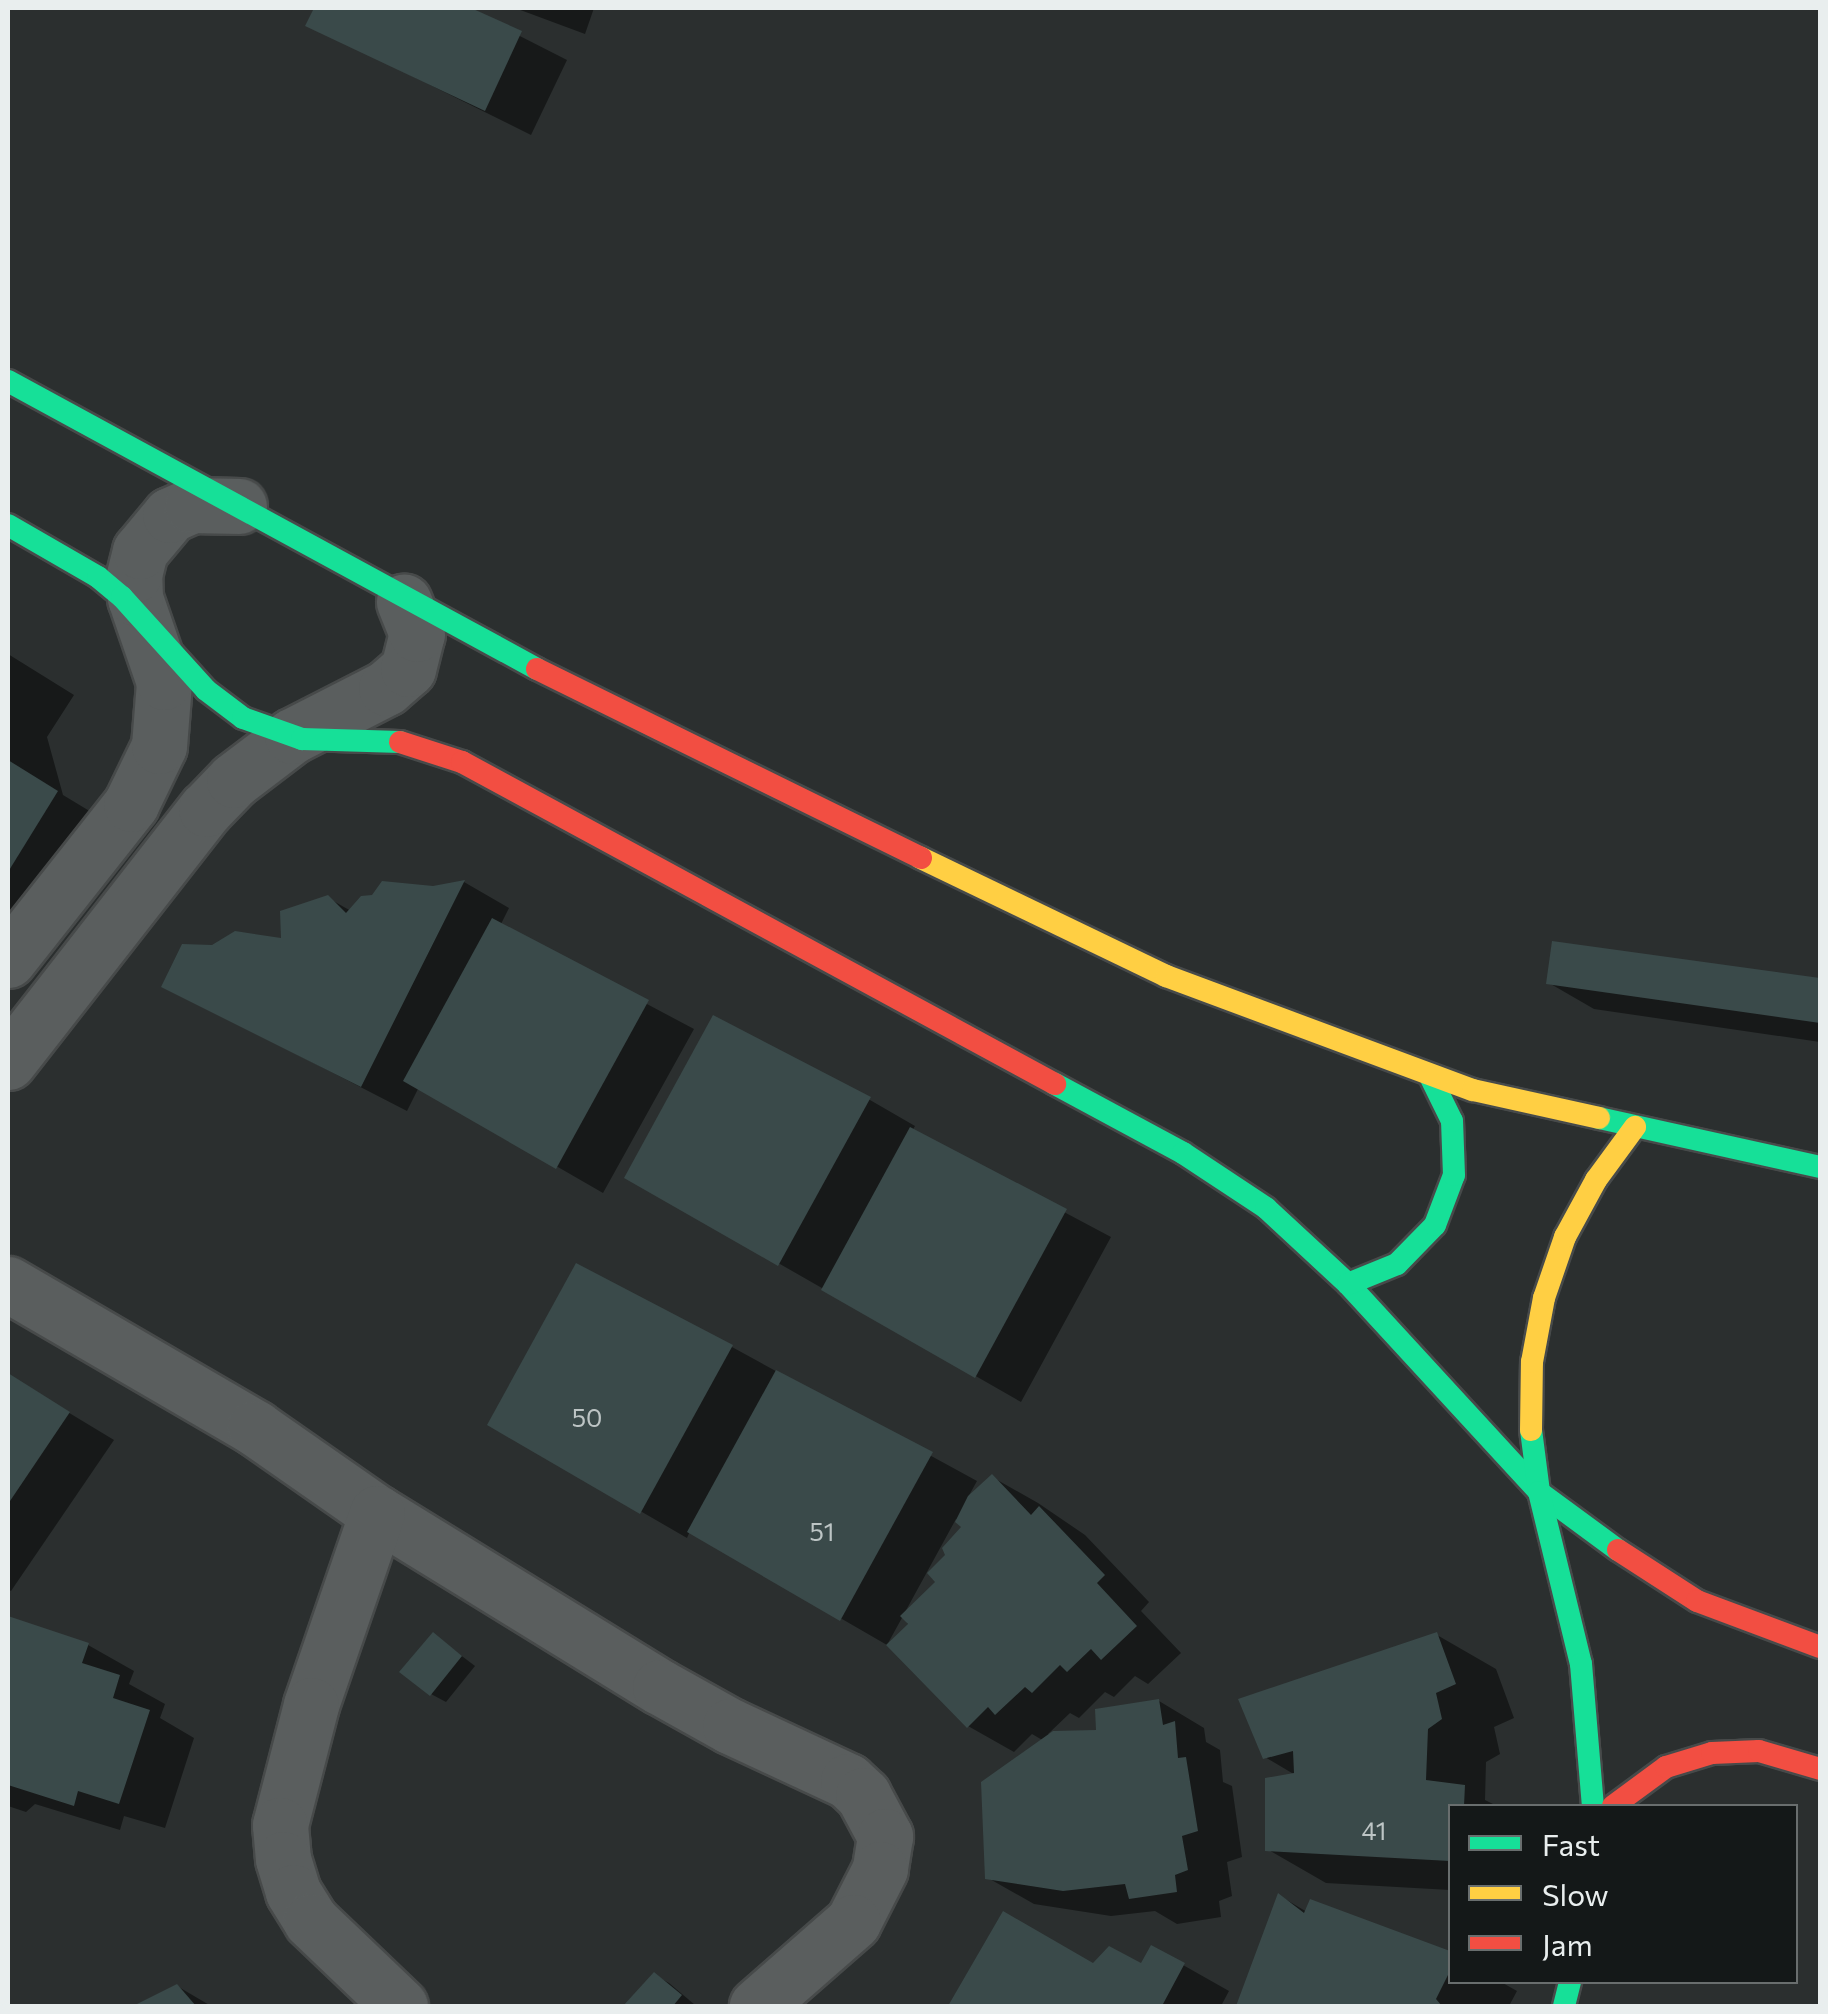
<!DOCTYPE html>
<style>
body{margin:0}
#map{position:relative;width:1828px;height:2014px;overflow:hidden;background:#2b2f2f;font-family:Commissioner,sans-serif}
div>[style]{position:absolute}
.shadow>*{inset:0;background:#0007}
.building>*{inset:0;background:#3a4a4a}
.roads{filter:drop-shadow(2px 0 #474a4a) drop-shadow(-2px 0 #474a4a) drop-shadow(0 2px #474a4a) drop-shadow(0 -2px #474a4a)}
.street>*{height:55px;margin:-27.5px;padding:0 27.5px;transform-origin:27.5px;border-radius:27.5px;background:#5a5e5e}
.fast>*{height:22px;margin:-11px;padding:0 11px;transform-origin:11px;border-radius:11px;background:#16e098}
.slow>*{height:22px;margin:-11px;padding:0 11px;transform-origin:11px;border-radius:11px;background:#ffcf43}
.jam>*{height:22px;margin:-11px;padding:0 11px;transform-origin:11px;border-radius:11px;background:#f24e42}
span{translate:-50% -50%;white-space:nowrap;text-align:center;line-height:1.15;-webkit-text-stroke:8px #141818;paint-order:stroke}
.number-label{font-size:25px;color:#bdc5c5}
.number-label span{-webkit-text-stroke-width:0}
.frame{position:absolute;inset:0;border:10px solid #e9eeee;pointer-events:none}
.legend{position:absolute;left:1448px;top:1804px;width:350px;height:180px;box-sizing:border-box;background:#141818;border:2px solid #696e6e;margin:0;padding:12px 18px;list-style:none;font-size:30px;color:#e9eeee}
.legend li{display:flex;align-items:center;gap:20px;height:50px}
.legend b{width:50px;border:2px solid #696e6e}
</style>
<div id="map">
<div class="shadow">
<div style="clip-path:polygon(317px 8px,465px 8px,567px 60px,531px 135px,309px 25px)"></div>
<div style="clip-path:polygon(515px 8px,594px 8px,585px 34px)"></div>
<div style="clip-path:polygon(8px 654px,74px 695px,47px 737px,63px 795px,116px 827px,8px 918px)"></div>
<div style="clip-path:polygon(464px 882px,509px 908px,500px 926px,694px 1029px,603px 1193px,419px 1087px,407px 1111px,164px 986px,283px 940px,328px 898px,351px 911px)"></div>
<div style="clip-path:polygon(1554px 943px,1820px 981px,1820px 1042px,1594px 1009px,1549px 983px)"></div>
<div style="clip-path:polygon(714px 1019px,870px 1100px,915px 1126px,912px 1131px,1111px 1237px,1021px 1402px,628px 1177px)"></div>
<div style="clip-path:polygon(evenodd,732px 1347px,977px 1481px,967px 1499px,992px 1477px,1038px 1503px,1085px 1535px,1149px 1602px,1141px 1611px,1181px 1653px,1148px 1684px,1135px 1676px,1114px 1697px,1105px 1692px,1079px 1718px,1070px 1713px,1048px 1734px,1099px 1733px,1159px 1701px,1204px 1728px,1206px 1742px,1220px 1750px,1223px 1782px,1232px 1786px,1242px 1857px,1227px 1862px,1232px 1896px,1219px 1901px,1221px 1917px,1177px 1924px,1155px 1911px,1111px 1916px,1034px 1904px,988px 1878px,1044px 1741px,1032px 1734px,1014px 1752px,968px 1726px,903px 1616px,887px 1645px,690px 1531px,687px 1538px,490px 1424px,732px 1347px,956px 1519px,965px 1527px,939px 1582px,904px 1614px,956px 1519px)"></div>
<div style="clip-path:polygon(8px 1376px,114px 1440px,11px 1591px,8px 1589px)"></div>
<div style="clip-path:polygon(8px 1619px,88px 1645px,134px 1671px,129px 1684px,165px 1704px,160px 1718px,194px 1738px,165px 1828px,124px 1816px,120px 1830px,35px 1804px,26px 1812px,8px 1806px)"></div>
<div style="clip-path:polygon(434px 1635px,475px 1666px,446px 1702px,431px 1694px)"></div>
<div style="clip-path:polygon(1437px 1635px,1496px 1669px,1514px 1718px,1494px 1727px,1500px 1754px,1486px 1762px,1485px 1800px,1497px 1806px,1450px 1806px,1450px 1890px,1326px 1883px,1267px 1849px,1297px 1776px,1265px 1757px)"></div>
<div style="clip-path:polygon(1280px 1896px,1307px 1912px,1311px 1902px,1450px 1954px,1450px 1982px,1501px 1982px,1517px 1991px,1509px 2006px,1239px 2006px)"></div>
<div style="clip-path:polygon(1004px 1915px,1093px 1966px,1183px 1965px,1229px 1991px,1221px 2006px,951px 2006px)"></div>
<div style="clip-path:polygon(654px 1975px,669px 1983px,695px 2005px,626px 2006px)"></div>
<div style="clip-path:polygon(177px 1986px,211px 2006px,138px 2006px)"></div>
</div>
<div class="building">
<div style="clip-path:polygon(314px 8px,471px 8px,522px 31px,485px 111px,305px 26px)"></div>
<div style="clip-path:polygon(8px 760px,58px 791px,8px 872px)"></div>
<div style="clip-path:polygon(465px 880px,361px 1087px,161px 987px,182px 944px,212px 945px,235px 931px,281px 938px,280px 911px,328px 895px,346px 913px,361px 896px,372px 895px,382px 881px,433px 886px)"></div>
<div style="clip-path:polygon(492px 918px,649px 1000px,556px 1169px,403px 1081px)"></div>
<div style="clip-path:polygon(1552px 941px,1820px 978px,1820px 1023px,1546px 984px)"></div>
<div style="clip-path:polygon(713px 1015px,871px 1097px,778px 1266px,624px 1178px)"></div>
<div style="clip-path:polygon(910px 1127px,1067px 1209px,975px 1378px,821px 1290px)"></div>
<div style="clip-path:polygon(576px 1263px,733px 1345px,640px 1514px,487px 1425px)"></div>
<div style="clip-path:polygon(776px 1370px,933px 1452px,840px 1621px,687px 1532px)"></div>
<div style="clip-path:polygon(8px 1373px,70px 1412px,8px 1504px)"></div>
<div style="clip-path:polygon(992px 1474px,1031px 1515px,1039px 1506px,1105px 1575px,1097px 1583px,1137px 1626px,1101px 1660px,1091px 1649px,1067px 1672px,1060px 1665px,1032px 1693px,1025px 1687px,995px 1715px,988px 1707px,967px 1728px,886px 1645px,908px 1624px,900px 1616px,935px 1582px,927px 1573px,945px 1555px,942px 1548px,961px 1527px,955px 1522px,968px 1496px)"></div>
<div style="clip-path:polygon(8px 1616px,89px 1643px,82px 1663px,120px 1675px,113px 1698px,150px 1710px,119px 1804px,78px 1791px,74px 1806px,8px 1785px)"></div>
<div style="clip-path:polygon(433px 1632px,462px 1656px,430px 1696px,399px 1672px)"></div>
<div style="clip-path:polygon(1437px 1632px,1456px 1684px,1436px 1693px,1442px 1719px,1428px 1729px,1426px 1780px,1465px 1785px,1464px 1806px,1450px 1806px,1450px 1861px,1265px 1851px,1265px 1778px,1294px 1773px,1293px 1751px,1263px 1759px,1238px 1699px)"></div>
<div style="clip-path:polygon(1159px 1699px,1163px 1725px,1175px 1721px,1178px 1758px,1186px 1757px,1198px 1831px,1182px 1836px,1188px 1870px,1175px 1875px,1177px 1892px,1129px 1899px,1125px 1884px,1063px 1891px,985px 1879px,981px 1782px,1053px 1731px,1096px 1730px,1095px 1709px)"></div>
<div style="clip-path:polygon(1278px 1893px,1304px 1913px,1310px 1899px,1450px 1951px,1450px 1971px,1436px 1999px,1442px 2006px,1236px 2006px)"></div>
<div style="clip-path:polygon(1003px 1911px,1093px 1963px,1109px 1946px,1141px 1963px,1151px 1945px,1185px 1963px,1163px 2004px,1168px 2006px,948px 2006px)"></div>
<div style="clip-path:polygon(654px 1972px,682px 1995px,673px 2006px,623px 2006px)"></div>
<div style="clip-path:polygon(177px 1984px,196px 2006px,133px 2006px)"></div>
</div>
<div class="roads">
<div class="street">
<div style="left:8px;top:960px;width:199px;rotate:-51.7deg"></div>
<div style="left:131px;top:804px;width:64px;rotate:-64.2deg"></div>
<div style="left:159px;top:746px;width:64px;rotate:-85.5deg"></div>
<div style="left:164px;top:682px;width:89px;rotate:-109deg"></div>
<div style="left:135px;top:598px;width:23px;rotate:-92deg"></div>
<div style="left:134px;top:575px;width:25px;rotate:-76deg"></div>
<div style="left:140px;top:551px;width:47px;rotate:-50.2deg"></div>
<div style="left:170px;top:515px;width:24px;rotate:-24deg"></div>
<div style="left:192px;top:505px;width:47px;rotate:1.2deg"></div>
<div style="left:8px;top:1062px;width:321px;rotate:-52deg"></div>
<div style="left:206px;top:809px;width:40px;rotate:-46deg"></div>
<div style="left:234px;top:780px;width:73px;rotate:-37.2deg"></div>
<div style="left:292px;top:736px;width:106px;rotate:-27.1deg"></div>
<div style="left:386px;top:688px;width:29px;rotate:-41deg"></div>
<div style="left:408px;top:669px;width:36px;rotate:-76deg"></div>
<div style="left:417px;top:634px;width:35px;rotate:-112deg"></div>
<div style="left:8px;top:1284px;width:286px;rotate:30.2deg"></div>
<div style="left:255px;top:1428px;width:149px;rotate:34.9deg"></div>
<div style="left:377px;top:1513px;width:332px;rotate:31.6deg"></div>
<div style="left:660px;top:1687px;width:80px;rotate:29.1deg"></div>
<div style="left:730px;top:1726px;width:130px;rotate:25deg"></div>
<div style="left:848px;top:1781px;width:21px;rotate:43deg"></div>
<div style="left:863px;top:1795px;width:47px;rotate:61.8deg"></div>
<div style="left:885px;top:1836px;width:33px;rotate:99deg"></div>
<div style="left:880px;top:1869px;width:59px;rotate:117deg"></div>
<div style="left:853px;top:1922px;width:128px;rotate:138.8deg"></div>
<div style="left:377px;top:1513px;width:203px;rotate:109deg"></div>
<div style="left:311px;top:1705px;width:124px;rotate:104.5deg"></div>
<div style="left:280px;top:1825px;width:34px;rotate:85deg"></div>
<div style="left:283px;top:1859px;width:34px;rotate:73deg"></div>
<div style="left:293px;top:1892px;width:34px;rotate:58deg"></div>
<div style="left:311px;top:1921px;width:123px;rotate:43.7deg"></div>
</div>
<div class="fast">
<div style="left:8px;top:381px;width:602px;rotate:28.56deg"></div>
<div style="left:8px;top:525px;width:104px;rotate:30deg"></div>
<div style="left:98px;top:577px;width:31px;rotate:40deg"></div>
<div style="left:122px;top:597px;width:125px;rotate:47.9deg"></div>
<div style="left:206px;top:690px;width:46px;rotate:37.1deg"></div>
<div style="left:243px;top:718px;width:63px;rotate:19.6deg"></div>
<div style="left:302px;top:739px;width:98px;rotate:1.8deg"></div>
<div style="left:1055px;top:1084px;width:145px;rotate:28.3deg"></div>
<div style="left:1183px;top:1153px;width:100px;rotate:33.5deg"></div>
<div style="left:1266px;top:1208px;width:112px;rotate:42.8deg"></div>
<div style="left:1348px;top:1284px;width:282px;rotate:47.4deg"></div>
<div style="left:1539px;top:1492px;width:98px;rotate:36.3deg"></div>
<div style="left:1599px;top:1118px;width:226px;rotate:12.5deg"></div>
<div style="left:1348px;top:1284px;width:53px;rotate:-22.2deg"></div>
<div style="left:1397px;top:1264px;width:54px;rotate:-45.7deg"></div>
<div style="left:1435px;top:1225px;width:53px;rotate:-69.2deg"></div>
<div style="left:1454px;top:1175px;width:54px;rotate:-92.1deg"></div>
<div style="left:1452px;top:1121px;width:52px;rotate:-116.1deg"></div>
<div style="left:1531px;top:1430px;width:63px;rotate:82.6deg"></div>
<div style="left:1539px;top:1492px;width:177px;rotate:76.3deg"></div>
<div style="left:1581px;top:1664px;width:143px;rotate:85.2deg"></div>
<div style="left:1564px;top:2006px;width:25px;rotate:-76deg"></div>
</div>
<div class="slow">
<div style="left:921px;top:858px;width:272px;rotate:25.7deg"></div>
<div style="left:1166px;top:976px;width:327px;rotate:20.4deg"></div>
<div style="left:1473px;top:1090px;width:129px;rotate:12.5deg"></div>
<div style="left:1531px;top:1430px;width:68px;rotate:-89.2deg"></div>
<div style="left:1532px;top:1362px;width:65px;rotate:-79.4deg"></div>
<div style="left:1544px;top:1298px;width:65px;rotate:-71deg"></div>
<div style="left:1565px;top:1237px;width:65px;rotate:-61.5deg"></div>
<div style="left:1596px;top:1180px;width:66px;rotate:-53.7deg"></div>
</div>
<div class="jam">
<div style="left:537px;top:669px;width:428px;rotate:26.2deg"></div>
<div style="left:400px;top:742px;width:65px;rotate:17.9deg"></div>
<div style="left:462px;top:762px;width:675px;rotate:28.5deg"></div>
<div style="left:1618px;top:1550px;width:94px;rotate:32.8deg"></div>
<div style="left:1697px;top:1601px;width:131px;rotate:20.5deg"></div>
<div style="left:1613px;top:1806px;width:66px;rotate:-36.3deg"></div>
<div style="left:1666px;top:1767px;width:48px;rotate:-16.9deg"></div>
<div style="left:1712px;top:1753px;width:47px;rotate:-2.4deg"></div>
<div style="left:1759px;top:1751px;width:64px;rotate:16.4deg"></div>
</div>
</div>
<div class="number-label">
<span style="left:587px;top:1417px">50</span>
<span style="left:822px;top:1531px">51</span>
<span style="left:1374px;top:1830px">41</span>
</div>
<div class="frame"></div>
<ul class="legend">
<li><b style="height:12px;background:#16e098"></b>Fast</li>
<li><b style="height:12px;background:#ffcf43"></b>Slow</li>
<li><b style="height:12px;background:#f24e42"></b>Jam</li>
</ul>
</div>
